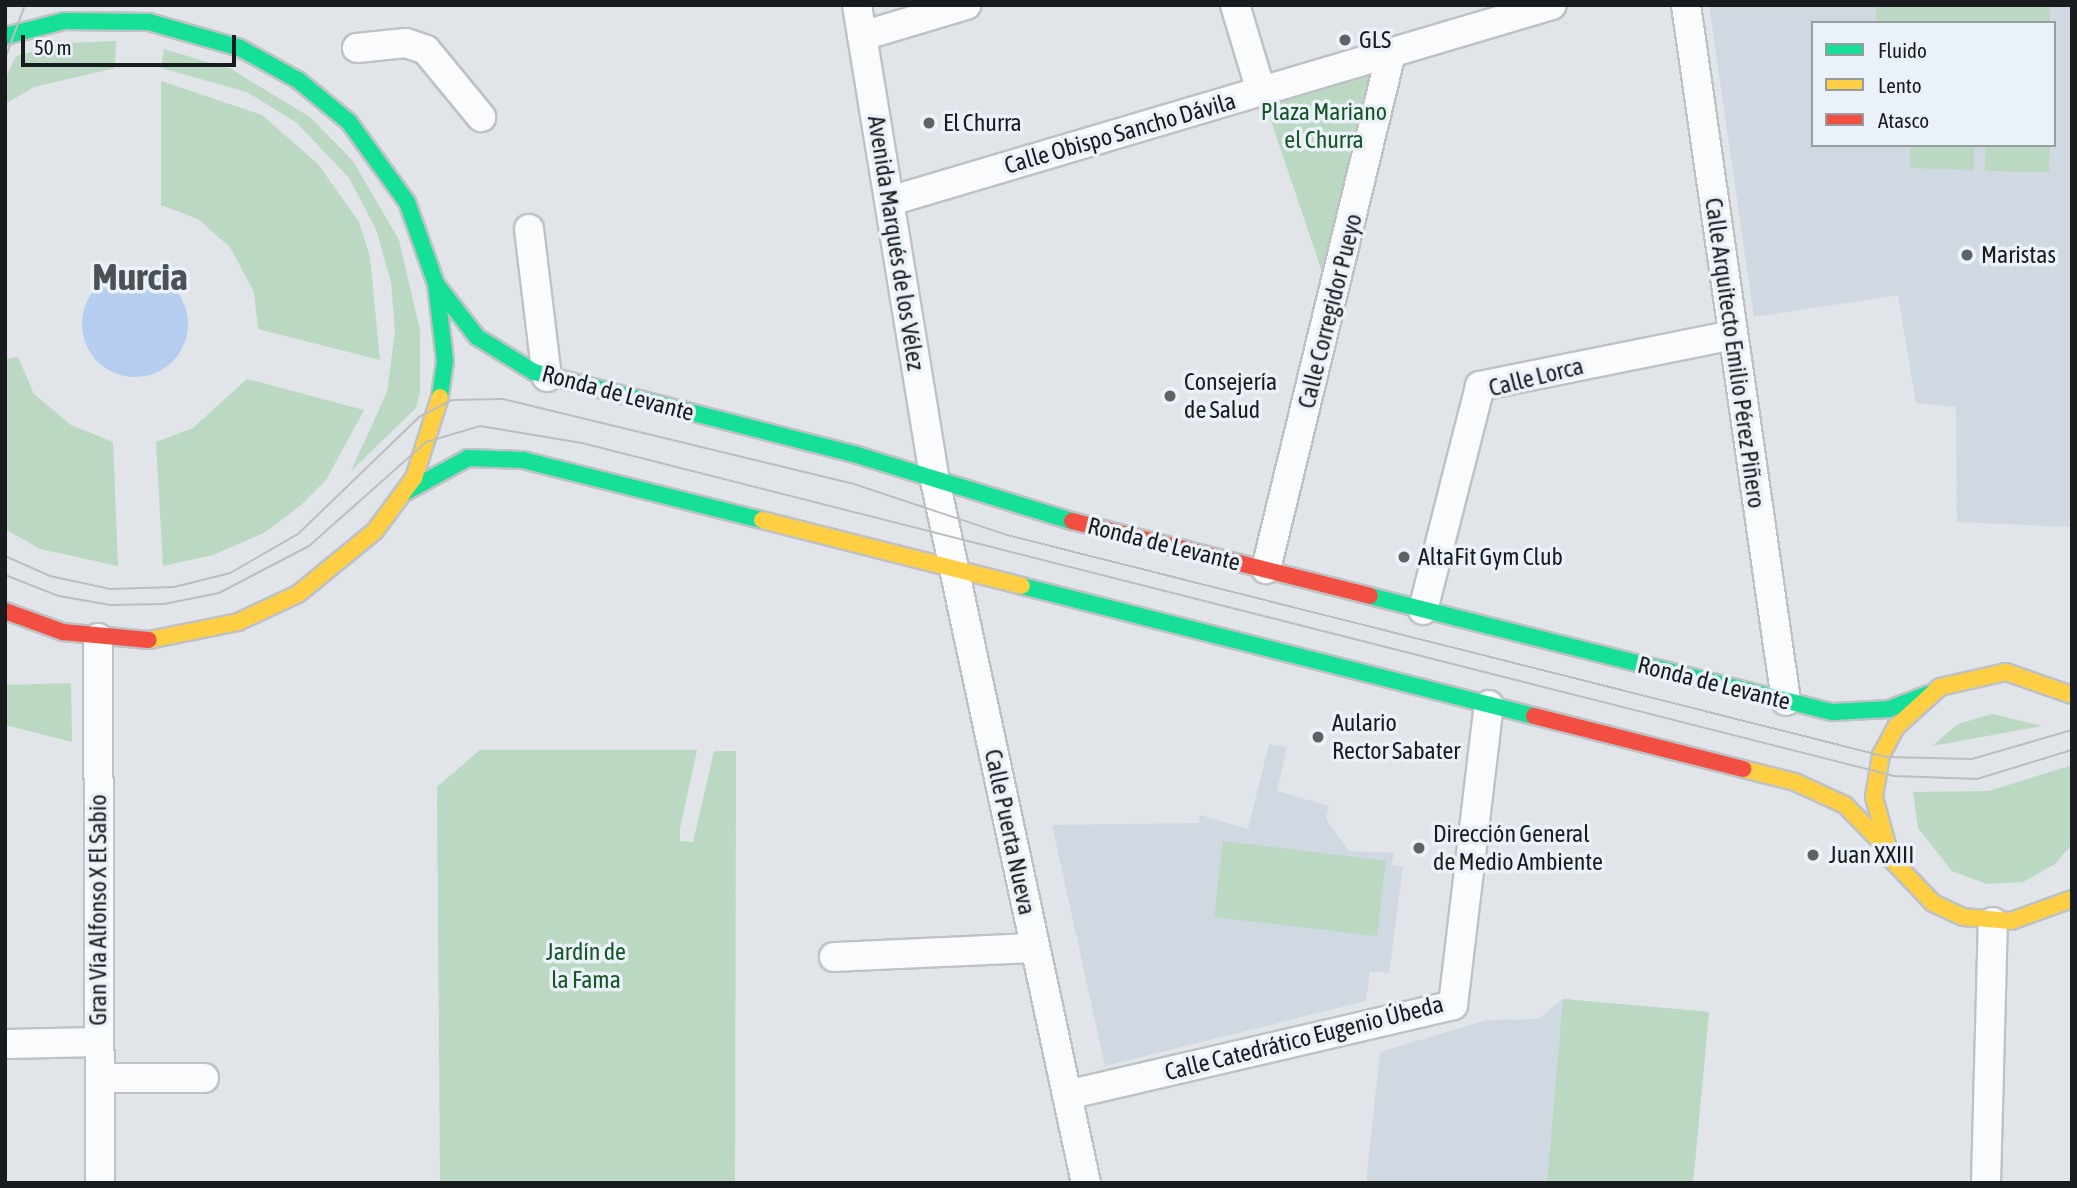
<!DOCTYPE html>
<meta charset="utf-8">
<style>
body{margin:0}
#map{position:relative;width:2077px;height:1188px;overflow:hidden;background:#e1e4e8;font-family:"Asap Condensed",sans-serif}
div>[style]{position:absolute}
.built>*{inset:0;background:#d0d8e1}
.green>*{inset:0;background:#bad8c2}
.water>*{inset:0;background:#b5cef0}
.round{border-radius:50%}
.roads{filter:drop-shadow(2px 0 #bfc2c5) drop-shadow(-2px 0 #bfc2c5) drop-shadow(0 2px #bfc2c5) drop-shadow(0 -2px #bfc2c5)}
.street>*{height:28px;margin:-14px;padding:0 14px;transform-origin:14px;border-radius:14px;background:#fafbfc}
.fast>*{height:16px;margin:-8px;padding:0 8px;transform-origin:8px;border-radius:8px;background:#16e098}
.slow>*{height:16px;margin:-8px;padding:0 8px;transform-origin:8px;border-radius:8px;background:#ffcf43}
.jam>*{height:16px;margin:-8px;padding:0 8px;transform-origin:8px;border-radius:8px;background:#f24e42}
.tram>*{height:2px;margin:-1px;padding:0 1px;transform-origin:1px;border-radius:1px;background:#bcbebe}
.dots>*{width:19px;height:19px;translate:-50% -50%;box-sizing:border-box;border:4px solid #ebf1f8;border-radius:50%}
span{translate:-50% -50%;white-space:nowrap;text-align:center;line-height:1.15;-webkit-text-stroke:7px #ebf1f8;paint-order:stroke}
.poi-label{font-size:24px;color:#191c1e}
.left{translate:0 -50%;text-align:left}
.park-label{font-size:24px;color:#185427}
.street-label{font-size:24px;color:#191c1e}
.town-label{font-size:38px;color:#4c5156;font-weight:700}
.frame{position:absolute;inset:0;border:7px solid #191c1e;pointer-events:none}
.legend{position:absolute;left:1811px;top:21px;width:245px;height:126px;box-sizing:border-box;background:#ebf1f8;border:2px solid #979ca1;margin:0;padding:9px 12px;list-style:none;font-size:21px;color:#191c1e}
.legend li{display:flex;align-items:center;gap:14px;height:35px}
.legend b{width:35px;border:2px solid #979ca1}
.scale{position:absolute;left:21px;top:35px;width:215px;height:32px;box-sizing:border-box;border:4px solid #191c1e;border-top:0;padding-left:9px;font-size:21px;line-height:24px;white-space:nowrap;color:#191c1e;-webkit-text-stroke:5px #ebf1f8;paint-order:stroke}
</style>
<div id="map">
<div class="built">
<div style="clip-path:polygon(evenodd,1709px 5px,2072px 5px,2072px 527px,1957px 522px,1956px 407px,1916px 403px,1898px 295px,1754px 317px,1709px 5px,1813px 23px,2054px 23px,2054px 145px,1813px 145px,1813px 23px)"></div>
<div style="clip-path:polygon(1269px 744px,1287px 747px,1277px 791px,1329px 806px,1326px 819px,1349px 851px,1394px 853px,1391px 865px,1403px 867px,1389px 973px,1370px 971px,1366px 1001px,1105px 1066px,1052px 825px,1199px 823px,1200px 815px,1248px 829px)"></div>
<div style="clip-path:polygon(1563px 999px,1709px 1012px,1693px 1183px,1366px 1183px,1380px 1052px,1487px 1020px,1538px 1019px)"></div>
</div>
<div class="green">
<div style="clip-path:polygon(1876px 5px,2050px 5px,2050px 23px,1876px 23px)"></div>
<div style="clip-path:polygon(116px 41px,115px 68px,34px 87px,5px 104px,5px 79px,16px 56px,67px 43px)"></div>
<div style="clip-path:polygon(164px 49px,231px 69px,310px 117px,353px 161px,399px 240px,420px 330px,420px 392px,416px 408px,351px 471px,387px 392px,395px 331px,391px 282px,376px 229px,349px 178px,297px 123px,247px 92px,161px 68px)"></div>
<div style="clip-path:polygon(1391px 53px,1333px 304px,1261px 91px)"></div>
<div style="clip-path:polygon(161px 81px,262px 115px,318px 164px,359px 222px,370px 257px,380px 360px,258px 329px,254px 292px,230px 247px,198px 219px,161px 205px)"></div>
<div style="clip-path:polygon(1910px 145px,1974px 145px,1974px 170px,1910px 168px)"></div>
<div style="clip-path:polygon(1986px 145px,2050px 145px,2049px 172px,1985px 171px)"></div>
<div style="clip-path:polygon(18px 357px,34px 394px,71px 425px,113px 442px,118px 566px,40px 549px,5px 529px,5px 359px)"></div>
<div style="clip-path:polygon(247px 379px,364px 410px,326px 480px,300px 506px,264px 533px,213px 555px,163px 566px,156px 442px,193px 428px)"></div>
<div style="clip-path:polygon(71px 683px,72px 742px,5px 725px,5px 685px)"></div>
<div style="clip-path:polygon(1992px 714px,2042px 726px,1932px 746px,1958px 724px)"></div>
<div style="clip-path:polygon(480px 750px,697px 750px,680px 828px,680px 841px,693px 842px,714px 751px,736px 751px,735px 1183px,440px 1183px,437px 787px)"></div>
<div style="clip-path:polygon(2072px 765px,2072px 844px,2055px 864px,2023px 882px,1987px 884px,1952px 871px,1918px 828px,1913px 792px,1989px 791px)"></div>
<div style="clip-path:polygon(1223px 841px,1386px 861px,1377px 936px,1214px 917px)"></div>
<div style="clip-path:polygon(1563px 999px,1709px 1012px,1693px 1183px,1547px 1183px)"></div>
</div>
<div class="water">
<div class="round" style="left:82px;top:271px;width:106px;height:106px"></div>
</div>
<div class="roads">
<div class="street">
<div style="left:857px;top:5px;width:481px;rotate:80.7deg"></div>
<div style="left:935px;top:480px;width:719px;rotate:77.88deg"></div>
<div style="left:1235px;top:5px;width:90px;rotate:73.2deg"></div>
<div style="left:1686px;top:5px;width:703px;rotate:81.82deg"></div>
<div style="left:862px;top:36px;width:109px;rotate:-16.6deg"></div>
<div style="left:357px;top:48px;width:49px;rotate:-5.8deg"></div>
<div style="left:406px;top:43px;width:21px;rotate:19deg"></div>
<div style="left:426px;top:50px;width:87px;rotate:50.6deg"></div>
<div style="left:890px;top:201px;width:690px;rotate:-16.49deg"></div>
<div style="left:529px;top:229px;width:149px;rotate:83.1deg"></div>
<div style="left:1266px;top:569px;width:531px;rotate:-76.38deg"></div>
<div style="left:1423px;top:610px;width:231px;rotate:-75.7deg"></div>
<div style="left:1480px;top:386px;width:257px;rotate:-11.4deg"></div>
<div style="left:98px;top:638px;width:545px;rotate:89.79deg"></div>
<div style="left:834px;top:957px;width:201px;rotate:-2.6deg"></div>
<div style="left:5px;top:1044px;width:94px;rotate:-1.2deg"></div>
<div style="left:100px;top:1078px;width:104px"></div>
<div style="left:1067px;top:1095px;width:396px;rotate:-13.1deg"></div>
<div style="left:1453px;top:1005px;width:302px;rotate:-83.2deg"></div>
<div style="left:1986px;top:1183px;width:261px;rotate:-88.5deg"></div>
</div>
<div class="fast">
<div style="left:5px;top:36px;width:61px;rotate:-14.3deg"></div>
<div style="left:64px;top:21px;width:85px;rotate:0.7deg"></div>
<div style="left:149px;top:22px;width:95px;rotate:15.9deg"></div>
<div style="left:240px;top:48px;width:66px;rotate:28.9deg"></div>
<div style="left:298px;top:80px;width:66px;rotate:39.5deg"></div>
<div style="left:349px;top:122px;width:99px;rotate:54.1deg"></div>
<div style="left:407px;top:202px;width:87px;rotate:70.5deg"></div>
<div style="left:436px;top:284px;width:78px;rotate:83.3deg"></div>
<div style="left:445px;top:361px;width:36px;rotate:98deg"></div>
<div style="left:436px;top:284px;width:67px;rotate:52.3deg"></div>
<div style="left:477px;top:337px;width:67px;rotate:31.6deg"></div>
<div style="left:534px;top:372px;width:333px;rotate:14.4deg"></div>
<div style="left:857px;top:455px;width:225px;rotate:17.1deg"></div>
<div style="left:404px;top:493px;width:73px;rotate:-28.7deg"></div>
<div style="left:468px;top:458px;width:55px;rotate:2.1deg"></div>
<div style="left:523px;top:460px;width:246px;rotate:14.1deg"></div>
<div style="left:1022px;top:586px;width:528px;rotate:14.25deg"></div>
<div style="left:1370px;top:596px;width:477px;rotate:14.1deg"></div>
<div style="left:1833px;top:712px;width:56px;rotate:-3.1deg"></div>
<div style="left:1889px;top:709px;width:42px;rotate:-21deg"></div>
</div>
<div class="slow">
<div style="left:762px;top:520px;width:268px;rotate:14.2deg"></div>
<div style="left:149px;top:640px;width:91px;rotate:-11.4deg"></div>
<div style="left:238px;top:622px;width:66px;rotate:-25deg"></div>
<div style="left:298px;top:594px;width:99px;rotate:-39.3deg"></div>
<div style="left:375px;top:531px;width:66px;rotate:-53.7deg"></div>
<div style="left:414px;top:478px;width:85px;rotate:-72.2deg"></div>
<div style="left:2072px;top:695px;width:70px;rotate:-160.8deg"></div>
<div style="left:2006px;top:672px;width:68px;rotate:167.2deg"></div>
<div style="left:1940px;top:687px;width:59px;rotate:137.7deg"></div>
<div style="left:1896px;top:727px;width:32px;rotate:118deg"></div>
<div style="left:1881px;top:755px;width:43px;rotate:99.5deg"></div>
<div style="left:1874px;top:797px;width:64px;rotate:74.7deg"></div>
<div style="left:1891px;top:859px;width:61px;rotate:46.3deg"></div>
<div style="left:1933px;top:903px;width:33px;rotate:25deg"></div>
<div style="left:1963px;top:917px;width:48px;rotate:4.8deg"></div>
<div style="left:2011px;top:921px;width:65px;rotate:-19.8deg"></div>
<div style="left:1743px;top:769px;width:54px;rotate:14deg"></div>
<div style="left:1795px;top:782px;width:55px;rotate:24.7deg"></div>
<div style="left:1845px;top:805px;width:56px;rotate:45.7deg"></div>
</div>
<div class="jam">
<div style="left:1072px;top:521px;width:307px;rotate:14.1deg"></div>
<div style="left:5px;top:611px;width:62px;rotate:19.9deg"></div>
<div style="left:63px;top:632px;width:86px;rotate:5.3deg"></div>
<div style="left:1534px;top:716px;width:216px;rotate:14.2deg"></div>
</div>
</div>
<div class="tram">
<div style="left:5px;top:59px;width:58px;rotate:-69.7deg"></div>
<div style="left:5px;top:556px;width:49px;rotate:24deg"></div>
<div style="left:50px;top:576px;width:61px;rotate:12.2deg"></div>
<div style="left:110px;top:589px;width:64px;rotate:-1.8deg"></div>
<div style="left:174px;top:587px;width:58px;rotate:-14deg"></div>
<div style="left:230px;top:573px;width:78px;rotate:-29.8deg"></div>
<div style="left:298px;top:534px;width:168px;rotate:-44deg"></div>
<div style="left:419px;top:417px;width:37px;rotate:-27deg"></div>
<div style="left:452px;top:400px;width:51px;rotate:-1.1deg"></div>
<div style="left:503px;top:399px;width:358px;rotate:13.6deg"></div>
<div style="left:851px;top:483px;width:164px;rotate:18.4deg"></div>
<div style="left:1007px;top:535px;width:908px;rotate:14.16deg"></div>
<div style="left:1887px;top:757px;width:85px;rotate:1.3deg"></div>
<div style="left:1972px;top:759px;width:104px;rotate:-16.2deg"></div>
<div style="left:5px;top:575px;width:58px;rotate:21.3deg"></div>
<div style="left:59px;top:596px;width:52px;rotate:10deg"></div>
<div style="left:110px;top:605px;width:54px;rotate:-1.1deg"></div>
<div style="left:164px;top:604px;width:56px;rotate:-11.3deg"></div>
<div style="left:219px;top:593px;width:102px;rotate:-27.6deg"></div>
<div style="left:309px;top:546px;width:157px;rotate:-41.6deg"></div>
<div style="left:426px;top:442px;width:56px;rotate:-16.5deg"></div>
<div style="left:480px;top:426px;width:103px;rotate:9.5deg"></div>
<div style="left:582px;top:443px;width:1354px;rotate:14.24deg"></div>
<div style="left:1894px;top:776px;width:83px;rotate:2.1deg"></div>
<div style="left:1977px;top:779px;width:99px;rotate:-17deg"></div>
</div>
<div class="dots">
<div style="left:1345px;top:40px;background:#5f6265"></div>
<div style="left:929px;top:123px;background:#5f6265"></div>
<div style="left:1967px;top:255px;background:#5f6265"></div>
<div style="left:1170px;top:396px;background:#5f6265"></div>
<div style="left:1404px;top:557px;background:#5f6265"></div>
<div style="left:1318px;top:737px;background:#5f6265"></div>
<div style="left:1419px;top:848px;background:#5f6265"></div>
<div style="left:1813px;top:855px;background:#5f6265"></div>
</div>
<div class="poi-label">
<span class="left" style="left:1359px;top:40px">GLS</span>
<span class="left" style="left:943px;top:123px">El Churra</span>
<span class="left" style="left:1981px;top:255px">Maristas</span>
<span class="left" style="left:1184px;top:396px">Consejería<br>de Salud</span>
<span class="left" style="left:1418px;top:557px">AltaFit Gym Club</span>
<span class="left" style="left:1332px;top:737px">Aulario<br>Rector Sabater</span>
<span class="left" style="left:1433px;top:848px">Dirección General<br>de Medio Ambiente</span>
<span class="left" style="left:1829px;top:855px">Juan XXIII</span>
</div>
<div class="park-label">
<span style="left:1324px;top:126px">Plaza Mariano<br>el Churra</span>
<span style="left:586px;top:966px">Jardín de<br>la Fama</span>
</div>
<div class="street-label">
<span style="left:1120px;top:133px;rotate:-16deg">Calle Obispo Sancho Dávila</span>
<span style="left:896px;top:243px;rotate:81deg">Avenida Marqués de los Vélez</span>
<span style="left:1330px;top:311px;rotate:-76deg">Calle Corregidor Pueyo</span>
<span style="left:1735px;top:353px;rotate:82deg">Calle Arquitecto Emilio Pérez Piñero</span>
<span style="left:1536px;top:377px;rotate:-14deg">Calle Lorca</span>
<span style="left:618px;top:393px;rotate:15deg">Ronda de Levante</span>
<span style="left:1164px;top:544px;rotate:14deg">Ronda de Levante</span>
<span style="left:1714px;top:683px;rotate:14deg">Ronda de Levante</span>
<span style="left:1010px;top:832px;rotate:78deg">Calle Puerta Nueva</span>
<span style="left:98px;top:910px;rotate:-90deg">Gran Vía Alfonso X El Sabio</span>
<span style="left:1304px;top:1038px;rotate:-14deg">Calle Catedrático Eugenio Úbeda</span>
</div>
<div class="town-label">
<span style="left:140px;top:277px">Murcia</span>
</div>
<div class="frame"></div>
<ul class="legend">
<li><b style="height:9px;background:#16e098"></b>Fluido</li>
<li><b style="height:9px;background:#ffcf43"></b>Lento</li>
<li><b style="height:9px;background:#f24e42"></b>Atasco</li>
</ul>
<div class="scale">50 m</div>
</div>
